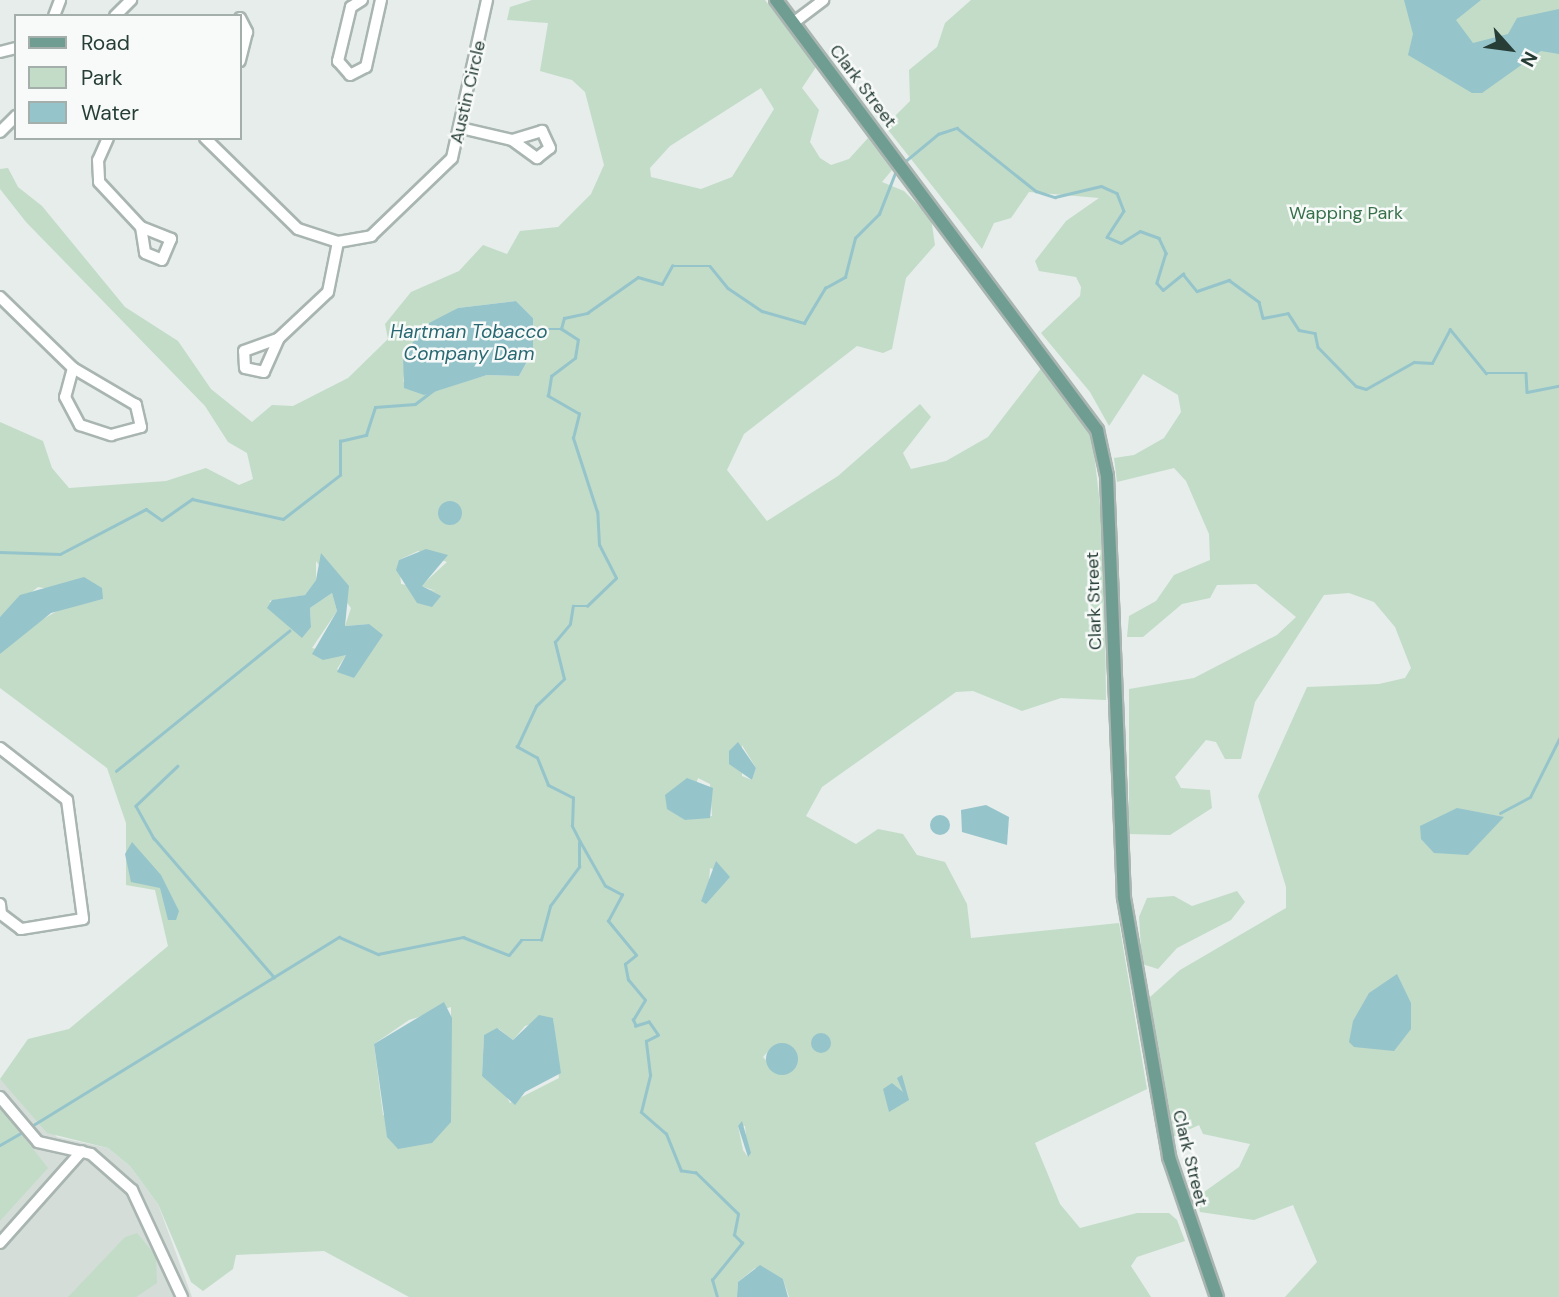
<!DOCTYPE html>
<style>
body{margin:0}
#map{position:relative;width:1559px;height:1297px;overflow:hidden;background:#e6edea;font-family:"DM Sans",sans-serif}
div>[style]{position:absolute}
.built>*{inset:0;background:#d5ddd9}
.green>*{inset:0;background:#c2dcc8}
.water>*{inset:0;background:#96c4cb}
.round{border-radius:50%}
.stream>*{height:2.5px;margin:-1.25px;padding:0 1.25px;transform-origin:1.25px;border-radius:1.25px;background:#96c4cb}
.roads{filter:drop-shadow(2px 0 #a9b5b1) drop-shadow(-2px 0 #a9b5b1) drop-shadow(0 2px #a9b5b1) drop-shadow(0 -2px #a9b5b1)}
.minor>*{height:10px;margin:-5px;padding:0 5px;transform-origin:5px;border-radius:5px;background:#fff}
.major>*{height:12px;margin:-6px;padding:0 6px;transform-origin:6px;border-radius:6px;background:#709d91}
span{translate:-50% -50%;white-space:nowrap;text-align:center;line-height:1.15;-webkit-text-stroke:5px #f7faf8;paint-order:stroke}
.street-label{font-size:18px;color:#273e37}
.park-label{font-size:18px;color:#36704b}
.water-label{font-size:19px;color:#286873;font-style:italic}
.legend{position:absolute;left:14px;top:14px;width:228px;height:126px;box-sizing:border-box;background:#f7faf8;border:2px solid #a4afab;margin:0;padding:9px 12px;list-style:none;font-size:21px;color:#273e37}
.legend li{display:flex;align-items:center;gap:14px;height:35px}
.legend b{width:35px;border:2px solid #a4afab}
.north{position:absolute;left:1475px;top:14px;width:70px;height:70px;-webkit-text-stroke:5px #f7faf8;paint-order:stroke;rotate:118deg;font-size:19px;font-weight:700;line-height:28px;text-align:center;color:#273e37}
.north::after{content:'';display:block;margin:auto;width:24px;height:32px;background:#273e37;clip-path:polygon(50% 0,100% 100%,50% 72%,0 100%)}
</style>
<div id="map">
<div class="built">
<div style="clip-path:polygon(0 1079px,57px 1137px,108px 1148px,130px 1166px,158px 1204px,192px 1297px,0 1297px)"></div>
</div>
<div class="green">
<div style="clip-path:polygon(evenodd,532px 0,765px 0,816px 67px,802px 88px,819px 110px,810px 142px,820px 158px,831px 165px,849px 159px,868px 138px,892px 170px,882px 182px,904px 191px,931px 218px,935px 245px,906px 278px,892px 349px,883px 353px,857px 346px,744px 434px,727px 470px,767px 521px,838px 476px,920px 404px,931px 417px,903px 453px,911px 469px,946px 461px,988px 437px,1042px 367px,1092px 435px,1104px 540px,1106px 700px,1061px 698px,1022px 711px,973px 691px,956px 692px,822px 787px,806px 816px,856px 844px,878px 829px,903px 834px,917px 855px,945px 862px,967px 904px,971px 938px,1119px 923px,1147px 1089px,1035px 1143px,1060px 1204px,1080px 1228px,1137px 1213px,1169px 1213px,1177px 1220px,1185px 1241px,1137px 1257px,1131px 1266px,1151px 1297px,789px 1297px,783px 1279px,755px 1268px,738px 1282px,737px 1297px,409px 1297px,324px 1251px,236px 1255px,233px 1269px,203px 1291px,191px 1282px,158px 1204px,130px 1166px,108px 1148px,47px 1133px,0 1079px,28px 1039px,69px 1029px,168px 946px,155px 890px,126px 885px,126px 823px,107px 768px,0 688px,0 654px,20px 632px,59px 610px,103px 599px,38px 587px,0 617px,0 422px,43px 441px,52px 468px,69px 488px,166px 481px,206px 468px,239px 485px,253px 479px,247px 453px,228px 442px,205px 406px,26px 222px,0 189px,0 169px,8px 168px,18px 187px,42px 206px,125px 307px,178px 341px,211px 389px,252px 422px,272px 405px,293px 406px,348px 378px,388px 339px,385px 324px,411px 292px,459px 271px,483px 245px,507px 254px,520px 231px,558px 227px,591px 194px,604px 165px,585px 92px,572px 80px,540px 71px,548px 23px,507px 20px,510px 7px,532px 0,761px 88px,774px 109px,732px 177px,701px 189px,651px 177px,650px 168px,670px 146px,761px 88px,532px 0,516px 301px,533px 318px,533px 352px,519px 376px,487px 375px,442px 388px,403px 382px,407px 350px,422px 331px,458px 308px,516px 301px,532px 0,418px 551px,447px 562px,421px 586px,436px 591px,401px 584px,399px 560px,418px 551px,532px 0,316px 561px,351px 608px,345px 626px,369px 624px,354px 678px,337px 669px,346px 655px,312px 648px,337px 611px,332px 593px,310px 608px,311px 627px,269px 601px,305px 595px,316px 580px,316px 561px,532px 0,742px 745px,756px 768px,752px 780px,742px 776px,742px 745px,532px 0,698px 778px,710px 784px,712px 816px,685px 820px,698px 778px,532px 0,710px 868px,730px 877px,701px 901px,709px 881px,710px 868px,532px 0,451px 1007px,451px 1122px,383px 1115px,374px 1044px,409px 1020px,451px 1007px,532px 0,553px 1018px,559px 1078px,510px 1103px,501px 1086px,482px 1076px,484px 1035px,499px 1029px,513px 1040px,525px 1026px,553px 1018px,532px 0,772px 1047px,791px 1071px,778px 1073px,763px 1057px,772px 1047px,532px 0,738px 1126px,745px 1126px,748px 1157px,743px 1150px,738px 1126px)"></div>
<div style="clip-path:polygon(971px 0,1559px 0,1559px 1297px,1285px 1297px,1317px 1262px,1293px 1205px,1254px 1220px,1200px 1212px,1197px 1197px,1239px 1167px,1250px 1144px,1203px 1134px,1199px 1125px,1173px 1137px,1149px 998px,1180px 970px,1286px 908px,1286px 887px,1258px 796px,1307px 687px,1379px 684px,1405px 678px,1411px 668px,1395px 627px,1374px 602px,1349px 593px,1324px 595px,1255px 702px,1241px 759px,1225px 759px,1216px 742px,1206px 740px,1175px 777px,1181px 788px,1210px 790px,1212px 808px,1170px 835px,1129px 834px,1129px 689px,1194px 678px,1277px 635px,1296px 617px,1256px 584px,1217px 585px,1210px 598px,1182px 604px,1143px 637px,1127px 637px,1129px 616px,1156px 601px,1174px 575px,1210px 560px,1209px 534px,1186px 481px,1174px 468px,1117px 482px,1114px 458px,1134px 455px,1164px 438px,1181px 412px,1178px 395px,1143px 374px,1109px 426px,1090px 392px,1041px 333px,1080px 296px,1081px 287px,1076px 277px,1039px 271px,1035px 261px,1066px 221px,1099px 198px,1029px 192px,1011px 218px,994px 223px,982px 249px,885px 126px,910px 101px,909px 70px,937px 47px,945px 23px)"></div>
<div style="clip-path:polygon(1237px 891px,1245px 902px,1231px 920px,1177px 948px,1158px 969px,1142px 964px,1139px 917px,1147px 898px,1174px 896px,1192px 906px)"></div>
<div style="clip-path:polygon(0 1107px,48px 1168px,0 1221px)"></div>
<div style="clip-path:polygon(137px 1233px,156px 1256px,157px 1283px,136px 1297px,68px 1297px,125px 1237px)"></div>
</div>
<div class="water">
<div style="clip-path:polygon(1404px 0,1481px 0,1456px 20px,1473px 43px,1508px 34px,1517px 18px,1559px 9px,1559px 54px,1541px 51px,1482px 93px,1472px 93px,1408px 55px,1413px 34px)"></div>
<div style="clip-path:polygon(516px 301px,533px 318px,533px 351px,519px 376px,487px 375px,424px 395px,404px 388px,403px 354px,429px 323px,458px 308px)"></div>
<div class="round" style="left:438px;top:501px;width:24px;height:24px"></div>
<div style="clip-path:polygon(426px 549px,448px 555px,422px 586px,441px 596px,432px 607px,417px 603px,396px 570px,399px 560px)"></div>
<div style="clip-path:polygon(321px 553px,349px 586px,345px 626px,369px 624px,383px 635px,354px 678px,337px 672px,346px 655px,323px 660px,312px 654px,337px 611px,332px 593px,310px 608px,311px 627px,302px 638px,267px 608px,272px 600px,305px 595px,316px 580px)"></div>
<div style="clip-path:polygon(84px 577px,102px 588px,103px 599px,51px 613px,0 654px,0 617px,20px 595px)"></div>
<div style="clip-path:polygon(738px 742px,756px 768px,752px 780px,729px 764px,729px 751px)"></div>
<div style="clip-path:polygon(687px 778px,713px 788px,710px 818px,685px 820px,667px 809px,665px 795px)"></div>
<div style="clip-path:polygon(986px 805px,1009px 817px,1007px 845px,962px 832px,961px 810px)"></div>
<div style="clip-path:polygon(1457px 808px,1504px 817px,1468px 855px,1434px 853px,1421px 839px,1420px 826px)"></div>
<div class="round" style="left:930px;top:815px;width:20px;height:20px"></div>
<div style="clip-path:polygon(132px 842px,161px 875px,179px 911px,176px 920px,168px 920px,160px 888px,131px 882px,125px 854px)"></div>
<div style="clip-path:polygon(716px 861px,730px 877px,706px 904px,701px 901px)"></div>
<div style="clip-path:polygon(1397px 974px,1411px 1003px,1411px 1029px,1394px 1051px,1354px 1047px,1349px 1042px,1353px 1021px,1369px 993px)"></div>
<div style="clip-path:polygon(444px 1002px,452px 1018px,451px 1122px,432px 1143px,398px 1149px,387px 1137px,374px 1044px)"></div>
<div style="clip-path:polygon(539px 1015px,553px 1018px,561px 1073px,525px 1092px,515px 1105px,482px 1076px,484px 1035px,497px 1028px,513px 1040px)"></div>
<div class="round" style="left:811px;top:1033px;width:20px;height:20px"></div>
<div class="round" style="left:766px;top:1043px;width:32px;height:32px"></div>
<div style="clip-path:polygon(902px 1075px,909px 1100px,889px 1112px,883px 1089px,892px 1083px,903px 1092px,897px 1078px)"></div>
<div style="clip-path:polygon(742px 1121px,751px 1153px,748px 1157px,738px 1126px)"></div>
<div style="clip-path:polygon(760px 1265px,783px 1279px,788px 1297px,737px 1297px,738px 1282px)"></div>
</div>
<div class="stream">
<div style="left:902px;top:164px;width:47px;rotate:-39.8deg"></div>
<div style="left:938px;top:134px;width:20px;rotate:-18deg"></div>
<div style="left:957px;top:128px;width:101px;rotate:38.6deg"></div>
<div style="left:1036px;top:191px;width:20px;rotate:18deg"></div>
<div style="left:1055px;top:197px;width:47px;rotate:-13.4deg"></div>
<div style="left:1101px;top:186px;width:17px;rotate:24deg"></div>
<div style="left:1117px;top:193px;width:19px;rotate:69deg"></div>
<div style="left:1124px;top:211px;width:31px;rotate:123deg"></div>
<div style="left:1107px;top:237px;width:15px;rotate:23deg"></div>
<div style="left:1121px;top:243px;width:22px;rotate:-32deg"></div>
<div style="left:1140px;top:231px;width:20px;rotate:20deg"></div>
<div style="left:1159px;top:238px;width:17px;rotate:65deg"></div>
<div style="left:1166px;top:253px;width:31px;rotate:107deg"></div>
<div style="left:1157px;top:283px;width:9px;rotate:49deg"></div>
<div style="left:1163px;top:290px;width:26px;rotate:-39deg"></div>
<div style="left:1183px;top:274px;width:22px;rotate:51deg"></div>
<div style="left:1197px;top:291px;width:34px;rotate:-19deg"></div>
<div style="left:1229px;top:280px;width:37px;rotate:36deg"></div>
<div style="left:1259px;top:302px;width:16px;rotate:76deg"></div>
<div style="left:1263px;top:318px;width:25px;rotate:-11deg"></div>
<div style="left:1288px;top:313px;width:20px;rotate:57deg"></div>
<div style="left:1299px;top:330px;width:16px;rotate:11deg"></div>
<div style="left:1315px;top:333px;width:14px;rotate:78deg"></div>
<div style="left:1318px;top:347px;width:54px;rotate:45.7deg"></div>
<div style="left:1356px;top:386px;width:10px;rotate:17deg"></div>
<div style="left:1366px;top:389px;width:55px;rotate:-29.4deg"></div>
<div style="left:1414px;top:362px;width:18px;rotate:3deg"></div>
<div style="left:1432px;top:363px;width:38px;rotate:-62deg"></div>
<div style="left:1450px;top:329px;width:57px;rotate:50.7deg"></div>
<div style="left:1486px;top:373px;width:40px"></div>
<div style="left:1526px;top:373px;width:19px;rotate:87deg"></div>
<div style="left:1527px;top:392px;width:33px;rotate:-11deg"></div>
<div style="left:543px;top:329px;width:18px"></div>
<div style="left:0;top:552px;width:60px;rotate:1.9deg"></div>
<div style="left:60px;top:554px;width:97px;rotate:-27.6deg"></div>
<div style="left:146px;top:509px;width:19px;rotate:35deg"></div>
<div style="left:162px;top:520px;width:37px;rotate:-35deg"></div>
<div style="left:192px;top:499px;width:93px;rotate:12.4deg"></div>
<div style="left:283px;top:519px;width:72px;rotate:-37.7deg"></div>
<div style="left:340px;top:475px;width:34px;rotate:-90deg"></div>
<div style="left:340px;top:441px;width:27px;rotate:-13deg"></div>
<div style="left:366px;top:435px;width:29px;rotate:-72deg"></div>
<div style="left:375px;top:407px;width:40px;rotate:-4.3deg"></div>
<div style="left:415px;top:404px;width:26px;rotate:-37deg"></div>
<div style="left:178px;top:766px;width:58px;rotate:136.4deg"></div>
<div style="left:136px;top:806px;width:37px;rotate:61deg"></div>
<div style="left:154px;top:838px;width:184px;rotate:49.2deg"></div>
<div style="left:116px;top:771px;width:223px;rotate:-39deg"></div>
<div style="left:1500px;top:813px;width:34px;rotate:-28deg"></div>
<div style="left:1530px;top:797px;width:65px;rotate:-63.4deg"></div>
<div style="left:30px;top:1127px;width:363px;rotate:-31.6deg"></div>
<div style="left:339px;top:937px;width:43px;rotate:23.6deg"></div>
<div style="left:378px;top:954px;width:87px;rotate:-11.3deg"></div>
<div style="left:463px;top:937px;width:49px;rotate:21.4deg"></div>
<div style="left:509px;top:955px;width:19px;rotate:-51deg"></div>
<div style="left:521px;top:940px;width:20px"></div>
<div style="left:541px;top:940px;width:35px;rotate:-75deg"></div>
<div style="left:550px;top:906px;width:49px;rotate:-53.4deg"></div>
<div style="left:579px;top:867px;width:24px;rotate:-90deg"></div>
<div style="left:0;top:1145px;width:28px;rotate:-30deg"></div>
<div style="left:717px;top:1297px;width:18px;rotate:-106deg"></div>
<div style="left:712px;top:1280px;width:48px;rotate:-51deg"></div>
<div style="left:742px;top:1243px;width:11px;rotate:-135deg"></div>
<div style="left:734px;top:1235px;width:21px;rotate:-79deg"></div>
<div style="left:738px;top:1214px;width:59px;rotate:-135.7deg"></div>
<div style="left:696px;top:1173px;width:15px;rotate:-172deg"></div>
<div style="left:681px;top:1171px;width:40px;rotate:-112deg"></div>
<div style="left:666px;top:1134px;width:33px;rotate:-139deg"></div>
<div style="left:641px;top:1112px;width:38px;rotate:-76deg"></div>
<div style="left:650px;top:1075px;width:34px;rotate:-97deg"></div>
<div style="left:646px;top:1041px;width:13px;rotate:-27deg"></div>
<div style="left:658px;top:1035px;width:16px;rotate:-125deg"></div>
<div style="left:649px;top:1022px;width:14px;rotate:163deg"></div>
<div style="left:636px;top:1026px;width:7px;rotate:-117deg"></div>
<div style="left:633px;top:1020px;width:23px;rotate:-59deg"></div>
<div style="left:645px;top:1000px;width:26px;rotate:-130deg"></div>
<div style="left:628px;top:980px;width:16px;rotate:-101deg"></div>
<div style="left:625px;top:964px;width:14px;rotate:-39deg"></div>
<div style="left:636px;top:955px;width:44px;rotate:-129.5deg"></div>
<div style="left:608px;top:921px;width:30px;rotate:-62deg"></div>
<div style="left:622px;top:895px;width:19px;rotate:-152deg"></div>
<div style="left:605px;top:886px;width:51px;rotate:-119.6deg"></div>
<div style="left:580px;top:842px;width:18px;rotate:-117deg"></div>
<div style="left:572px;top:826px;width:28px;rotate:-88deg"></div>
<div style="left:573px;top:798px;width:28px;rotate:-153deg"></div>
<div style="left:548px;top:785px;width:29px;rotate:-112deg"></div>
<div style="left:537px;top:758px;width:23px;rotate:-151deg"></div>
<div style="left:517px;top:747px;width:45px;rotate:-65.1deg"></div>
<div style="left:536px;top:706px;width:39px;rotate:-44deg"></div>
<div style="left:564px;top:679px;width:38px;rotate:-104deg"></div>
<div style="left:555px;top:642px;width:23px;rotate:-50deg"></div>
<div style="left:570px;top:624px;width:18px;rotate:-81deg"></div>
<div style="left:573px;top:606px;width:14px"></div>
<div style="left:587px;top:606px;width:40px;rotate:-44deg"></div>
<div style="left:616px;top:578px;width:37px;rotate:-117deg"></div>
<div style="left:599px;top:545px;width:33px;rotate:-93deg"></div>
<div style="left:597px;top:512px;width:78px;rotate:-108deg"></div>
<div style="left:573px;top:438px;width:25px;rotate:-76deg"></div>
<div style="left:579px;top:414px;width:36px;rotate:-150deg"></div>
<div style="left:548px;top:396px;width:20px;rotate:-81deg"></div>
<div style="left:551px;top:376px;width:30px;rotate:-37deg"></div>
<div style="left:575px;top:358px;width:18px;rotate:-81deg"></div>
<div style="left:578px;top:340px;width:20px;rotate:-147deg"></div>
<div style="left:561px;top:329px;width:11px;rotate:-75deg"></div>
<div style="left:564px;top:318px;width:24px;rotate:-12deg"></div>
<div style="left:587px;top:313px;width:62px;rotate:-35.2deg"></div>
<div style="left:638px;top:277px;width:25px;rotate:16deg"></div>
<div style="left:662px;top:284px;width:21px;rotate:-61deg"></div>
<div style="left:672px;top:266px;width:38px"></div>
<div style="left:710px;top:266px;width:28px;rotate:51deg"></div>
<div style="left:728px;top:288px;width:41px;rotate:34.1deg"></div>
<div style="left:762px;top:311px;width:44px;rotate:15.9deg"></div>
<div style="left:804px;top:323px;width:41px;rotate:-59deg"></div>
<div style="left:825px;top:288px;width:23px;rotate:-29deg"></div>
<div style="left:845px;top:277px;width:40px;rotate:-75.6deg"></div>
<div style="left:855px;top:238px;width:34px;rotate:-45deg"></div>
<div style="left:879px;top:214px;width:49px;rotate:-68.6deg"></div>
</div>
<div class="roads">
<div class="minor">
<div style="left:362px;top:0;width:13px;rotate:148deg"></div>
<div style="left:351px;top:7px;width:56px;rotate:103.5deg"></div>
<div style="left:338px;top:61px;width:18px;rotate:49deg"></div>
<div style="left:350px;top:75px;width:18px;rotate:-27deg"></div>
<div style="left:366px;top:67px;width:69px;rotate:-77.4deg"></div>
<div style="left:54px;top:16px;width:17px;rotate:-69deg"></div>
<div style="left:115px;top:16px;width:23px;rotate:-45deg"></div>
<div style="left:240px;top:18px;width:16px;rotate:63deg"></div>
<div style="left:247px;top:32px;width:30px;rotate:104deg"></div>
<div style="left:793px;top:23px;width:38px;rotate:-37deg"></div>
<div style="left:0;top:52px;width:16px;rotate:-14deg"></div>
<div style="left:461px;top:128px;width:52px;rotate:13.2deg"></div>
<div style="left:512px;top:140px;width:31px;rotate:36deg"></div>
<div style="left:537px;top:158px;width:16px;rotate:-38deg"></div>
<div style="left:550px;top:148px;width:19px;rotate:-115deg"></div>
<div style="left:542px;top:131px;width:31px;rotate:163deg"></div>
<div style="left:0;top:132px;width:23px;rotate:-45deg"></div>
<div style="left:108px;top:138px;width:24px;rotate:114deg"></div>
<div style="left:98px;top:160px;width:22px;rotate:87deg"></div>
<div style="left:99px;top:182px;width:62px;rotate:47deg"></div>
<div style="left:141px;top:227px;width:26px;rotate:81deg"></div>
<div style="left:145px;top:253px;width:18px;rotate:22deg"></div>
<div style="left:162px;top:260px;width:23px;rotate:-67deg"></div>
<div style="left:171px;top:239px;width:32px;rotate:-158deg"></div>
<div style="left:205px;top:138px;width:130px;rotate:44.4deg"></div>
<div style="left:298px;top:229px;width:42px;rotate:18deg"></div>
<div style="left:338px;top:242px;width:34px;rotate:-10deg"></div>
<div style="left:371px;top:236px;width:112px;rotate:-43.9deg"></div>
<div style="left:452px;top:158px;width:162px;rotate:-77.5deg"></div>
<div style="left:0;top:297px;width:102px;rotate:44.2deg"></div>
<div style="left:73px;top:368px;width:30px;rotate:105deg"></div>
<div style="left:65px;top:397px;width:32px;rotate:62deg"></div>
<div style="left:80px;top:425px;width:33px;rotate:18deg"></div>
<div style="left:111px;top:435px;width:31px;rotate:-15deg"></div>
<div style="left:141px;top:427px;width:23px;rotate:-103deg"></div>
<div style="left:136px;top:405px;width:73px;rotate:-149.6deg"></div>
<div style="left:279px;top:338px;width:37px;rotate:114deg"></div>
<div style="left:264px;top:372px;width:19px;rotate:-168deg"></div>
<div style="left:245px;top:368px;width:17px;rotate:-93deg"></div>
<div style="left:244px;top:351px;width:37px;rotate:-20deg"></div>
<div style="left:279px;top:338px;width:67px;rotate:-43.2deg"></div>
<div style="left:328px;top:292px;width:51px;rotate:-78.7deg"></div>
<div style="left:0;top:748px;width:85px;rotate:37.8deg"></div>
<div style="left:67px;top:800px;width:120px;rotate:82.3deg"></div>
<div style="left:83px;top:919px;width:63px;rotate:170.8deg"></div>
<div style="left:21px;top:929px;width:25px;rotate:-143deg"></div>
<div style="left:1px;top:914px;width:10px;rotate:-96deg"></div>
<div style="left:0;top:1097px;width:59px;rotate:49.8deg"></div>
<div style="left:38px;top:1142px;width:54px;rotate:12.8deg"></div>
<div style="left:91px;top:1154px;width:55px;rotate:41.3deg"></div>
<div style="left:132px;top:1190px;width:118px;rotate:65deg"></div>
<div style="left:0;top:1243px;width:123px;rotate:-48.3deg"></div>
</div>
<div class="major">
<div style="left:776px;top:0;width:537px;rotate:53.26deg"></div>
<div style="left:1097px;top:430px;width:47px;rotate:77.7deg"></div>
<div style="left:1107px;top:476px;width:422px;rotate:87.7deg"></div>
<div style="left:1124px;top:898px;width:263px;rotate:80.1deg"></div>
<div style="left:1169px;top:1157px;width:148px;rotate:71.1deg"></div>
</div>
</div>
<div class="street-label">
<span style="left:863px;top:86px;rotate:53deg">Clark Street</span>
<span style="left:468px;top:92px;rotate:-77deg">Austin Circle</span>
<span style="left:1094px;top:601px;rotate:-92deg">Clark Street</span>
<span style="left:1190px;top:1158px;rotate:76deg">Clark Street</span>
</div>
<div class="park-label">
<span style="left:1346px;top:213px">Wapping Park</span>
</div>
<div class="water-label">
<span style="left:469px;top:343px">Hartman Tobacco<br>Company Dam</span>
</div>
<ul class="legend">
<li><b style="height:9px;background:#709d91"></b>Road</li>
<li><b style="height:19px;background:#c2dcc8"></b>Park</li>
<li><b style="height:19px;background:#96c4cb"></b>Water</li>
</ul>
<div class="north">N</div>
</div>
